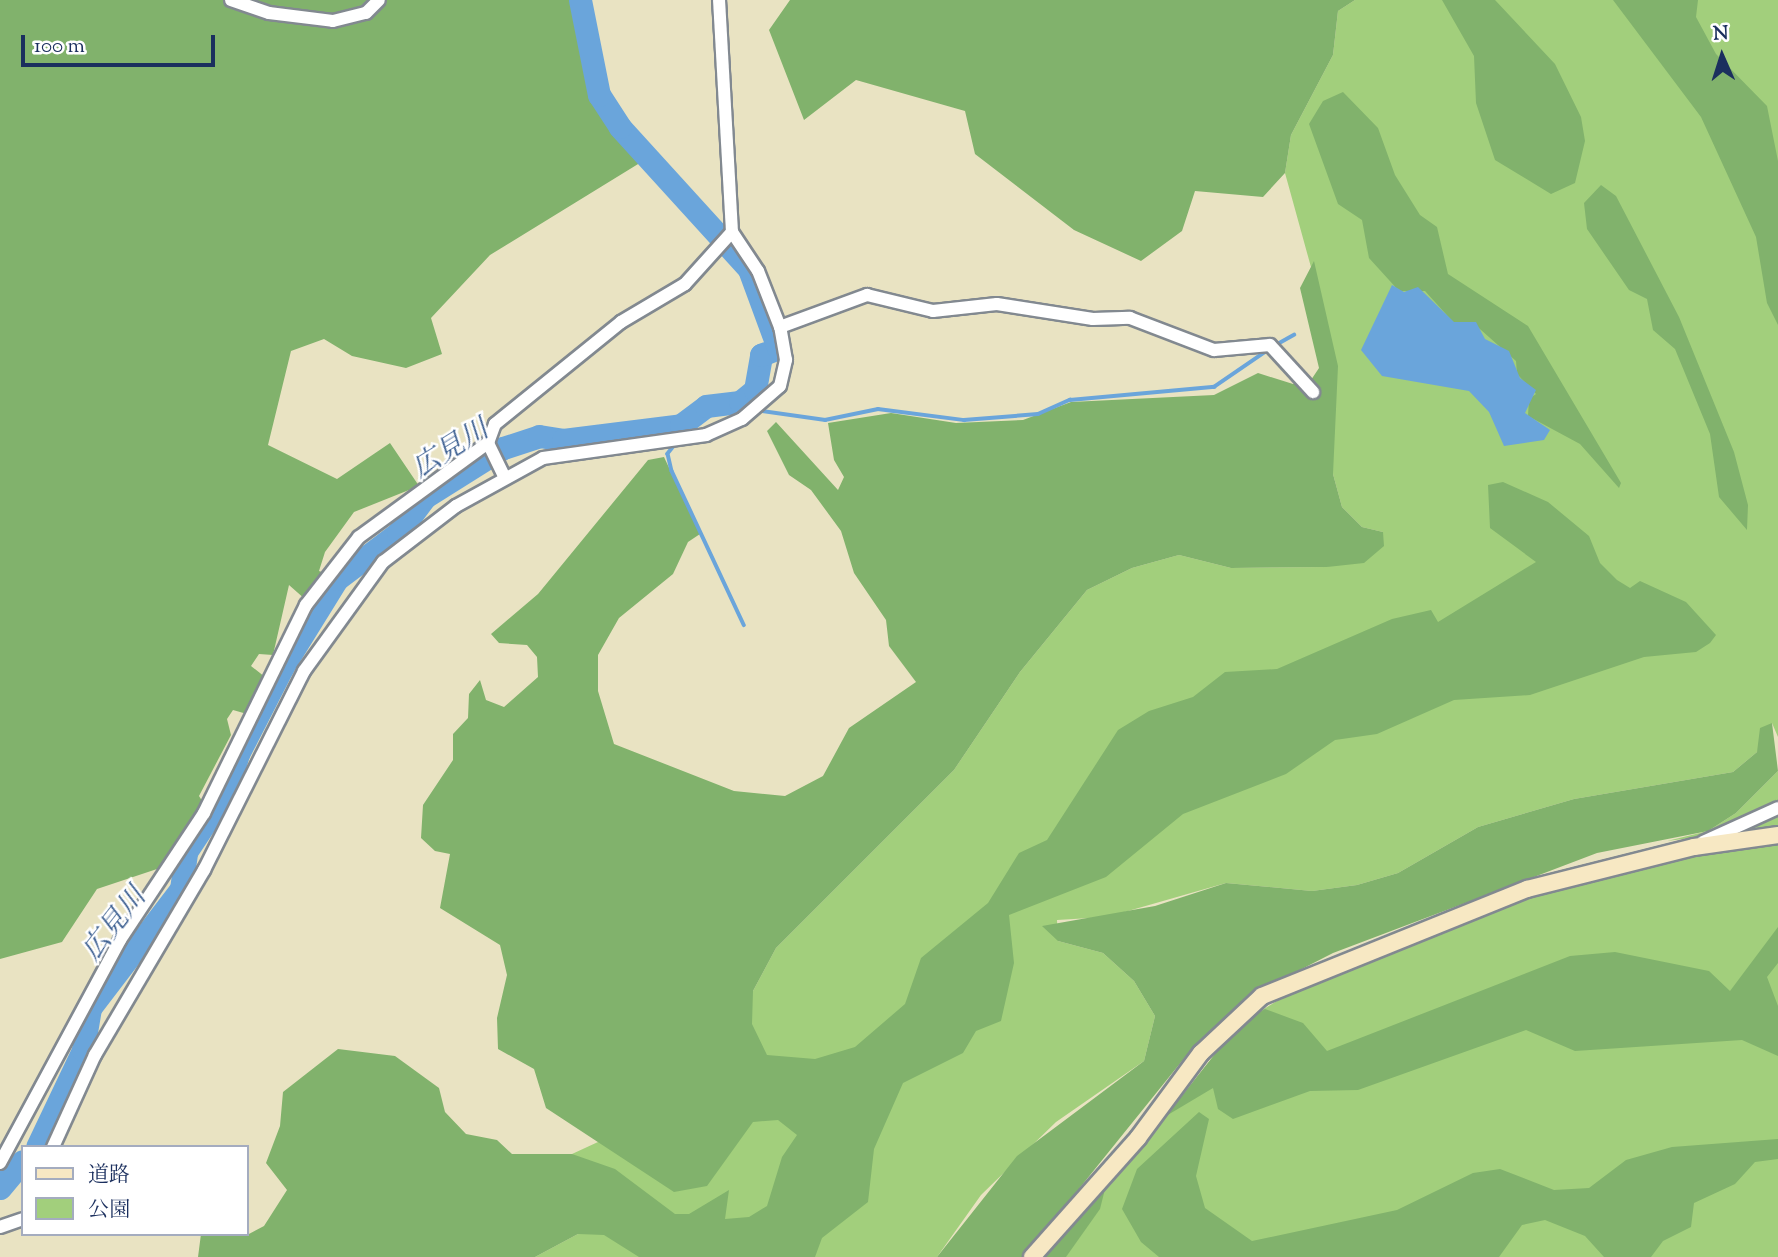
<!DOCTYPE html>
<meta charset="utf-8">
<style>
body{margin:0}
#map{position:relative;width:1778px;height:1257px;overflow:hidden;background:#e9e3c2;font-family:"Sorts Mill Goudy","Noto Serif JP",serif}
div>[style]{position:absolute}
.green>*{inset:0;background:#a2cf7c}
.forest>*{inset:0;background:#81b26c}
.water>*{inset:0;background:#6aa5db}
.stream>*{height:3.5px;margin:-1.75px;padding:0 1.75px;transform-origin:1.75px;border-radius:1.75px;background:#6aa5db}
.river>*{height:23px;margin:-11.5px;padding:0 11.5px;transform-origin:11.5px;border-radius:11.5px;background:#6aa5db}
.roads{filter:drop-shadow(2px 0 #828990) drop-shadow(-2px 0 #828990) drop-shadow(0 2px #828990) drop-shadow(0 -2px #828990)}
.street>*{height:12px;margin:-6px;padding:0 6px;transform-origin:6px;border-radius:6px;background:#fff}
.secondary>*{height:16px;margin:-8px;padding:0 8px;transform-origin:8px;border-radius:8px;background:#f7e8c3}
span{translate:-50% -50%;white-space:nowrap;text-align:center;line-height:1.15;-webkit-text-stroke:5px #fff;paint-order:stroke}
.water-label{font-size:28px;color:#3b5e90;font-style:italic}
.legend{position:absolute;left:21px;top:1145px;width:228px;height:91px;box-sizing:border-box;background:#fff;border:2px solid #a4acbf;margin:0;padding:9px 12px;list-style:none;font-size:21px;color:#1b2f5e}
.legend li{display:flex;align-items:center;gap:14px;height:35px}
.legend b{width:35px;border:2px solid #a4acbf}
.north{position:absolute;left:1687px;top:21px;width:70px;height:70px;-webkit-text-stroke:5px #fff;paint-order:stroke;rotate:357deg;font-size:19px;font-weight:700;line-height:28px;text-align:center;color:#1b2f5e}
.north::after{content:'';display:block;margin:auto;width:24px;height:32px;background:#1b2f5e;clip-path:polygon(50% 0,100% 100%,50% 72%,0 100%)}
.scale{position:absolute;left:21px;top:35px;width:194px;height:32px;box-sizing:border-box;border:4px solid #1b2f5e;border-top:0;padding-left:9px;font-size:21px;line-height:24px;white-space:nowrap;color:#1b2f5e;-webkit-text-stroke:5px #fff;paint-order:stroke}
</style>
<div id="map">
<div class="green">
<div style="clip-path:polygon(1355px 0,1778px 0,1778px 737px,1772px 723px,1757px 752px,1733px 772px,1574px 799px,1478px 827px,1398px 873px,1357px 885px,1312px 891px,1226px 883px,1107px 917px,1057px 920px,1058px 941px,1103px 953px,1134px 981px,1155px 1016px,1144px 1061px,1056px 1122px,981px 1195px,937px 1257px,535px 1257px,578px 1234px,572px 1154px,598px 1142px,753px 991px,776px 948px,954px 770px,1020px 672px,1087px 590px,1132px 568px,1179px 555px,1231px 568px,1327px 567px,1383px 532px,1362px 527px,1342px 507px,1333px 474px,1322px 307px,1285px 173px,1291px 135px,1333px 55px,1338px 11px)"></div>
<div style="clip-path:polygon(1778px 771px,1778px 827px,1667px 841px,1708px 831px,1736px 813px)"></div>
<div style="clip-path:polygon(1778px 842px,1778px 1257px,1041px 1257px,1152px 1134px,1238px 1025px,1301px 986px,1525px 895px,1709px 850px)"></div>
</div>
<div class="forest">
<div style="clip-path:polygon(0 0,575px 0,594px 93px,643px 161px,490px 255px,431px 318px,442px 354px,406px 368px,352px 356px,324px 339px,291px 351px,268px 445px,337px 479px,390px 443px,419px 486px,354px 512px,325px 552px,319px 571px,327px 574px,306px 600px,289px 585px,273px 655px,259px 654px,251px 666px,265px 677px,247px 714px,233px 710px,227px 719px,231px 735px,199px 796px,218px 826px,193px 857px,97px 889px,62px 942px,0 959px)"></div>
<div style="clip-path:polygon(790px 0,1355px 0,1338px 11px,1333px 55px,1291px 135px,1285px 173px,1263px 197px,1195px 191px,1182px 231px,1141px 261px,1074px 230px,975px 154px,965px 111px,856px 80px,804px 120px,769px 30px)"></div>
<div style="clip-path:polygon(1442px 0,1495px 0,1555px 64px,1581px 117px,1585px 141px,1575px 183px,1551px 194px,1495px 160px,1476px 103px,1474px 56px)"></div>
<div style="clip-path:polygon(1613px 0,1698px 0,1696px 17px,1716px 54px,1767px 106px,1778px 161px,1778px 325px,1767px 303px,1756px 237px,1701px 117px)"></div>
<div style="clip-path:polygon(1343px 92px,1378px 128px,1395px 175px,1420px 215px,1437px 227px,1448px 274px,1528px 326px,1621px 483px,1619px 488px,1580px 444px,1528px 416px,1529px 399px,1536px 394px,1517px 374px,1516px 361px,1472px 322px,1454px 323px,1425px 291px,1399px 291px,1369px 258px,1362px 220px,1338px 204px,1309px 124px,1323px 101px)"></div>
<div style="clip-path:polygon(1601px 185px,1616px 196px,1679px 317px,1734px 452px,1748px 505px,1747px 530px,1719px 497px,1710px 434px,1675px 349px,1653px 330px,1647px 299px,1629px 290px,1587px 229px,1584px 203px)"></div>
<div style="clip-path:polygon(1314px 261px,1338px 366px,1333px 474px,1342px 507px,1362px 527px,1383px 532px,1384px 546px,1364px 563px,1327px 567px,1231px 568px,1179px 555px,1132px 568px,1087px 590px,1020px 672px,954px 770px,776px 948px,753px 991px,752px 1024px,767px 1055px,815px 1059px,855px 1047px,905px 1004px,921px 958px,988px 903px,1019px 853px,1047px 840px,1118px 730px,1149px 711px,1193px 697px,1225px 672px,1277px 669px,1392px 619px,1431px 610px,1438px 622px,1536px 562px,1490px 528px,1488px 485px,1503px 482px,1548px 502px,1589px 536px,1600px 563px,1617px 580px,1630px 588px,1640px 581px,1686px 602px,1716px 635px,1710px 643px,1696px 652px,1644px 657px,1530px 695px,1454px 700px,1377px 734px,1335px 740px,1286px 774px,1183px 814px,1106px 877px,1009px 915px,1014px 963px,1001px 1021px,976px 1031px,963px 1053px,903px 1083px,874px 1149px,868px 1202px,822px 1238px,815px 1257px,639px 1257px,604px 1235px,578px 1234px,535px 1257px,198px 1257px,201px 1234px,247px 1235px,264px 1226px,287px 1190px,266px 1163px,280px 1126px,283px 1092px,338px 1049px,395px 1056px,439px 1088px,445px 1112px,466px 1134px,497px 1140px,512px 1154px,572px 1154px,615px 1169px,675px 1214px,689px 1214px,729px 1190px,725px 1219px,749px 1217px,767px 1206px,782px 1157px,797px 1135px,778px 1120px,753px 1122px,707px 1186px,674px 1192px,546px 1108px,534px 1069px,498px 1049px,497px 1018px,507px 975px,500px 945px,440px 908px,450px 854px,435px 851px,421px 838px,423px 805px,453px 760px,453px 734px,468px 718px,469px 694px,480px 680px,486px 700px,504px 707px,538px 677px,537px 657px,527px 645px,499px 643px,491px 634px,538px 594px,648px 460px,664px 457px,700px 534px,688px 542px,673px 574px,619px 618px,598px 655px,598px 691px,614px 744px,734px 791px,785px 796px,823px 776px,849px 728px,916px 682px,889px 646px,886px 620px,854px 573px,841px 531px,811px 490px,789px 475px,767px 431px,776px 422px,838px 490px,844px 477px,834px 460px,828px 423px,891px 413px,956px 423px,1023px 420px,1071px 402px,1214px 395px,1258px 373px,1293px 384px,1311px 380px,1319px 368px,1300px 288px)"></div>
<div style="clip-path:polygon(1772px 723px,1778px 771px,1736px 813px,1708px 831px,1597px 853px,1333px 953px,1257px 992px,1186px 1056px,1024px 1257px,937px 1257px,1017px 1156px,1144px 1061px,1155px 1016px,1134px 981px,1103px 953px,1058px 941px,1042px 926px,1155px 906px,1226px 883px,1312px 891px,1357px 885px,1398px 873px,1478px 827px,1574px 799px,1733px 772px,1757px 752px,1760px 728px)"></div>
<div style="clip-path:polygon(1778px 927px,1778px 963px,1767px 977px,1778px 1006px,1778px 1056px,1742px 1040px,1575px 1051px,1526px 1030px,1358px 1090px,1310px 1091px,1233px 1119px,1218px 1109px,1213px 1088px,1166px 1116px,1238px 1025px,1265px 1009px,1303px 1023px,1327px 1051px,1570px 956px,1615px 952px,1709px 971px,1730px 991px)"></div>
<div style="clip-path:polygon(1199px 1112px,1209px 1119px,1196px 1176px,1205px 1208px,1252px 1241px,1397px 1210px,1473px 1173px,1500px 1169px,1554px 1190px,1589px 1188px,1626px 1160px,1672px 1147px,1778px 1139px,1778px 1159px,1755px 1162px,1735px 1184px,1694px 1203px,1691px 1227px,1663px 1241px,1651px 1257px,1604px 1257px,1585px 1236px,1545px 1220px,1522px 1225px,1499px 1257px,1159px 1257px,1141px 1242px,1122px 1209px,1137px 1169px)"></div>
<div style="clip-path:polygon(1107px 1181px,1100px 1209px,1066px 1257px,1041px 1257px)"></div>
</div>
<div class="water">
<div style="clip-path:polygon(1392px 285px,1404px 292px,1418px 287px,1454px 322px,1476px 322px,1485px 339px,1509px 351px,1520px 378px,1536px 390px,1525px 413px,1550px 430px,1544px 440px,1504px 446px,1489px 412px,1469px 391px,1382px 376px,1361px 350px)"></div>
</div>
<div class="stream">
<div style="left:1274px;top:346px;width:23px;rotate:-29deg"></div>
<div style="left:740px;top:402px;width:10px;rotate:29deg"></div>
<div style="left:756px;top:410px;width:70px;rotate:8.2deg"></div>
<div style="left:825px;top:420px;width:54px;rotate:-11.7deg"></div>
<div style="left:878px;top:409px;width:87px;rotate:7.3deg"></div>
<div style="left:964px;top:420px;width:74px;rotate:-4.6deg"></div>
<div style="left:1038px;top:414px;width:35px;rotate:-24deg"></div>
<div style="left:1070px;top:400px;width:145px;rotate:-5.2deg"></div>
<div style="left:1214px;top:387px;width:65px;rotate:-34.4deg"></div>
<div style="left:676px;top:444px;width:13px;rotate:129deg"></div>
<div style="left:668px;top:454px;width:17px;rotate:77deg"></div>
<div style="left:672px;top:471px;width:170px;rotate:64.9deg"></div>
</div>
<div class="river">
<div style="left:37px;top:1147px;width:107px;rotate:-64.6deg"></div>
<div style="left:83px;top:1050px;width:43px;rotate:-80.5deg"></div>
<div style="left:90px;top:1008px;width:150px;rotate:-52.6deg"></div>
<div style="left:181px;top:889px;width:37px;rotate:-82deg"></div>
<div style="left:186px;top:852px;width:74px;rotate:-56.5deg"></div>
<div style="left:227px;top:790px;width:38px;rotate:-73deg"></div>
<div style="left:238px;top:754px;width:97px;rotate:-62.9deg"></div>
<div style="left:282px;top:668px;width:105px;rotate:-58.3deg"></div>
<div style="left:337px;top:579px;width:76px;rotate:-37deg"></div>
<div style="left:398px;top:533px;width:45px;rotate:-53.1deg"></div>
<div style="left:425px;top:497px;width:92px;rotate:-32.1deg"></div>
<div style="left:503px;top:448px;width:38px;rotate:-18deg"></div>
<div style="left:539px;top:436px;width:24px;rotate:9deg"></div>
<div style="left:563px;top:440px;width:119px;rotate:-7.2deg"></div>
<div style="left:681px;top:425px;width:31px;rotate:-37deg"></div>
<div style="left:706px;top:406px;width:34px;rotate:-7deg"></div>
<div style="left:740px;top:402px;width:19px;rotate:-39deg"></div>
<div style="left:755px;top:390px;width:36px;rotate:-80deg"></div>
<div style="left:761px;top:355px;width:18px;rotate:-22deg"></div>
<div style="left:778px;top:348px;width:84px;rotate:-110.2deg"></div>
<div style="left:749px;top:269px;width:192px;rotate:-132.3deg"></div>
<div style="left:620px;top:127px;width:38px;rotate:-123deg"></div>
<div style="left:599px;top:95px;width:97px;rotate:-101.3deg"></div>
<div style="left:0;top:1188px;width:35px;rotate:-50deg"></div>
</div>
<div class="roads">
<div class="street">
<div style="left:231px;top:0;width:40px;rotate:18.9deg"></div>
<div style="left:269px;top:13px;width:64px;rotate:7.1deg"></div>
<div style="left:333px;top:21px;width:34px;rotate:-14deg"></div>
<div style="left:366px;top:13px;width:18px;rotate:-45deg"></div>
<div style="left:780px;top:327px;width:93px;rotate:-20.2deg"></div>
<div style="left:867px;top:295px;width:68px;rotate:13.6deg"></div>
<div style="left:933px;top:311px;width:64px;rotate:-6.2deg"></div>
<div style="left:997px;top:304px;width:97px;rotate:8.9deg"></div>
<div style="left:1093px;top:319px;width:37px;rotate:-2deg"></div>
<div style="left:1130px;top:318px;width:90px;rotate:20.9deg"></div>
<div style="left:1214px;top:350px;width:56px;rotate:-5.1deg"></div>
<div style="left:1270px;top:345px;width:64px;rotate:47.5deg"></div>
<div style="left:504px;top:476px;width:37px;rotate:-116deg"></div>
<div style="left:488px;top:443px;width:20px;rotate:-70deg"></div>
<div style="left:495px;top:424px;width:162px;rotate:-39deg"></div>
<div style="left:621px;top:322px;width:74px;rotate:-30.7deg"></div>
<div style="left:685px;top:284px;width:70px;rotate:-47.9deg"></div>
<div style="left:1703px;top:842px;width:82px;rotate:-24.4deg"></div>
<div style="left:53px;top:1147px;width:101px;rotate:-65.5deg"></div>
<div style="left:95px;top:1055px;width:215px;rotate:-59.5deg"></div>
<div style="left:204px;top:870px;width:223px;rotate:-63.3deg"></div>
<div style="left:304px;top:671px;width:135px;rotate:-54.1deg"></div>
<div style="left:383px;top:562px;width:92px;rotate:-37.5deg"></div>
<div style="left:456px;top:506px;width:99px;rotate:-28.9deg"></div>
<div style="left:543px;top:458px;width:165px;rotate:-8deg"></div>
<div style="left:706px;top:435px;width:39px;rotate:-24deg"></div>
<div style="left:742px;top:419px;width:50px;rotate:-41deg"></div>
<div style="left:780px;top:386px;width:27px;rotate:-77deg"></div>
<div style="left:786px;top:360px;width:34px;rotate:-100deg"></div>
<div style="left:780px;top:327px;width:60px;rotate:-111.4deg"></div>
<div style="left:758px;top:271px;width:47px;rotate:-123.7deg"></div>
<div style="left:732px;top:232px;width:232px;rotate:-93.2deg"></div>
<div style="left:0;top:1163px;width:253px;rotate:-61.7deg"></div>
<div style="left:120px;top:940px;width:152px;rotate:-56.5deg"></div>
<div style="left:204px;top:813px;width:232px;rotate:-63.9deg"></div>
<div style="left:306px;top:605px;width:86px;rotate:-52.1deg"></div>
<div style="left:359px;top:537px;width:160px;rotate:-36.1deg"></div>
<div style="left:0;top:1227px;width:24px;rotate:-19deg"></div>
</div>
<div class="secondary">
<div style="left:1032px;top:1257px;width:159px;rotate:-48.3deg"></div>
<div style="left:1138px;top:1138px;width:106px;rotate:-53.5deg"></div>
<div style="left:1201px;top:1053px;width:83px;rotate:-43.1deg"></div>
<div style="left:1262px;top:996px;width:286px;rotate:-22deg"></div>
<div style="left:1527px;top:889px;width:172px;rotate:-14.1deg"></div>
<div style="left:1694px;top:847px;width:85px;rotate:-8.1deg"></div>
</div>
</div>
<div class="water-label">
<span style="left:451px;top:450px;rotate:-32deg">広見川</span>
<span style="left:115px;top:925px;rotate:-52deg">広見川</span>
</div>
<ul class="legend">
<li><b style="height:9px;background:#f7e8c3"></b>道路</li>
<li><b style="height:19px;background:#a2cf7c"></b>公園</li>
</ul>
<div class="north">N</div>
<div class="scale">100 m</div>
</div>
